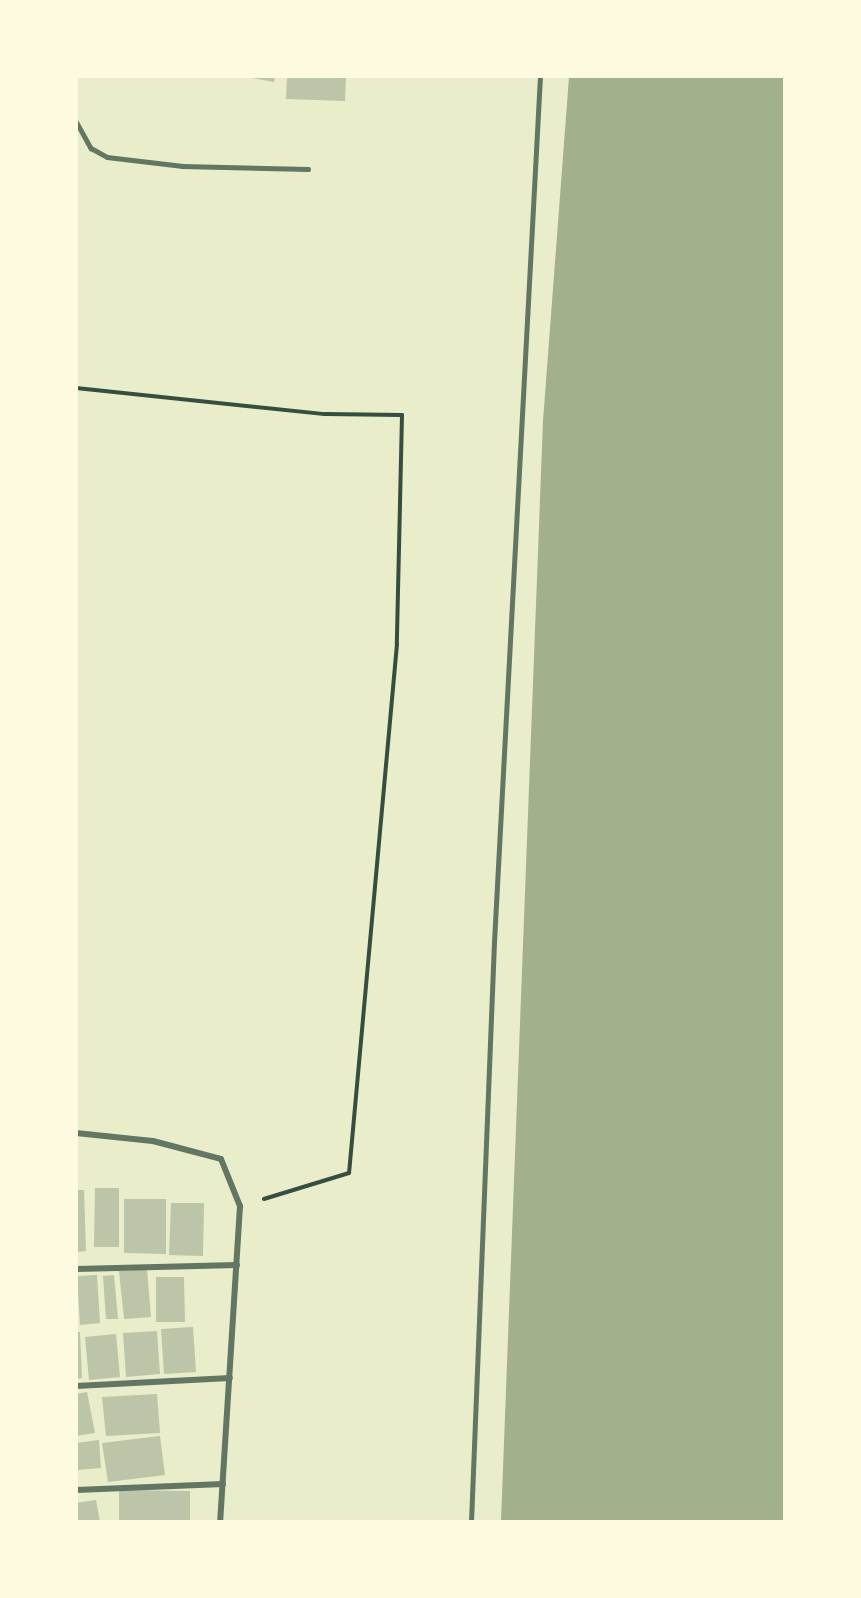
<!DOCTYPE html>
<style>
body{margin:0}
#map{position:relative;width:861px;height:1598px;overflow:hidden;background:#e9edc9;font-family:Karla,sans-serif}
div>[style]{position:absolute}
.water>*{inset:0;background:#a3b18a}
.building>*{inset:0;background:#bcc5a7}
.path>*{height:4px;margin:-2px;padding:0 2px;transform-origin:2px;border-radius:2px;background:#344e41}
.service>*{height:4.5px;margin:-2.25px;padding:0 2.25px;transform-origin:2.25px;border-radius:2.25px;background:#617663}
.pedestrian>*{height:5px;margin:-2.5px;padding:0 2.5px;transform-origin:2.5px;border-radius:2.5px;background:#617663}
.minor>*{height:6px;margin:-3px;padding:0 3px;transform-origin:3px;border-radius:3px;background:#617663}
span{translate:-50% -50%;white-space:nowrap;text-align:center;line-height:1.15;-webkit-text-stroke:4.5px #fefae0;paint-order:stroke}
.frame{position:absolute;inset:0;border:78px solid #fefae0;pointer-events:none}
</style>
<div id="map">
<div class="water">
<div style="clip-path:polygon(569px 77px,784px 77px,784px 1521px,501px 1521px,543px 421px)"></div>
</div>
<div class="building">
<div style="clip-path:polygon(242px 76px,275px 76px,274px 82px)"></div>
<div style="clip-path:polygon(287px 76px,346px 76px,345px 101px,286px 99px)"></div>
<div style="clip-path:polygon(95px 1188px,119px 1188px,119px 1247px,94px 1247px)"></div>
<div style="clip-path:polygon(76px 1190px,84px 1190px,86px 1251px,76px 1252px)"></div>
<div style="clip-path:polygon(124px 1199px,166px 1199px,166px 1254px,124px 1253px)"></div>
<div style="clip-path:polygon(171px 1203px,204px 1203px,203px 1256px,169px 1255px)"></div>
<div style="clip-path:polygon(147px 1269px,151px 1317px,124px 1319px,119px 1271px)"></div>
<div style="clip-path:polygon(97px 1275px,100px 1323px,80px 1325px,77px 1276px)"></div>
<div style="clip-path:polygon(114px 1275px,118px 1319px,106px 1319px,103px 1276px)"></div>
<div style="clip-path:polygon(156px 1277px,184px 1277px,185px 1322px,156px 1322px)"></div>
<div style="clip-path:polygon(193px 1327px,196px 1372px,164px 1374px,161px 1329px)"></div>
<div style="clip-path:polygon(157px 1331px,160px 1374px,126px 1377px,123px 1333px)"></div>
<div style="clip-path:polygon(76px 1332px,80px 1332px,82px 1378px,76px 1379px)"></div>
<div style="clip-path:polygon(116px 1334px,120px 1377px,89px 1380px,85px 1337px)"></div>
<div style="clip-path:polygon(87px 1392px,95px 1433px,76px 1436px,76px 1394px)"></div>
<div style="clip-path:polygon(157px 1394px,160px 1433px,106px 1436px,102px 1397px)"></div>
<div style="clip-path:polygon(160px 1436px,165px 1475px,108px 1482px,102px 1443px)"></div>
<div style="clip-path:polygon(99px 1440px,101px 1468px,76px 1470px,76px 1443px)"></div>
<div style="clip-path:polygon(119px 1490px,190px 1491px,190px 1522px,119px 1522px)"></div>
<div style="clip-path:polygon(96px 1500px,100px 1522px,76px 1522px,76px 1503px)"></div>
</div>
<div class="path">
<div style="left:76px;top:388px;width:250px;rotate:6deg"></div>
<div style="left:325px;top:414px;width:77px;rotate:0.7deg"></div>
<div style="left:402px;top:415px;width:229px;rotate:91.3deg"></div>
<div style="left:397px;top:644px;width:531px;rotate:95.18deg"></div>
<div style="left:349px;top:1173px;width:89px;rotate:163deg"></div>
</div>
<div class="service">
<div style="left:76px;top:121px;width:31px;rotate:61deg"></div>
<div style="left:91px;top:148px;width:18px;rotate:29deg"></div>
<div style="left:107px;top:157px;width:76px;rotate:6.8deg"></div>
<div style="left:182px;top:166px;width:126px;rotate:1.4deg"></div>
</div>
<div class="pedestrian">
<div style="left:471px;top:1522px;width:580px;rotate:-87.73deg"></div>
<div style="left:494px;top:942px;width:867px;rotate:-86.96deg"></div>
</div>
<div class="minor">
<div style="left:76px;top:1133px;width:77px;rotate:5.9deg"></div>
<div style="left:153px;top:1141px;width:70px;rotate:14.8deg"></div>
<div style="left:221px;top:1159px;width:51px;rotate:68deg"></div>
<div style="left:240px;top:1206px;width:317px;rotate:93.6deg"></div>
<div style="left:76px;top:1269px;width:161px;rotate:-1.4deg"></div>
<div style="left:76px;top:1386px;width:154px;rotate:-3deg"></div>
<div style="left:76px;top:1490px;width:147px;rotate:-2.3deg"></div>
</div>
<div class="frame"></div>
</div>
